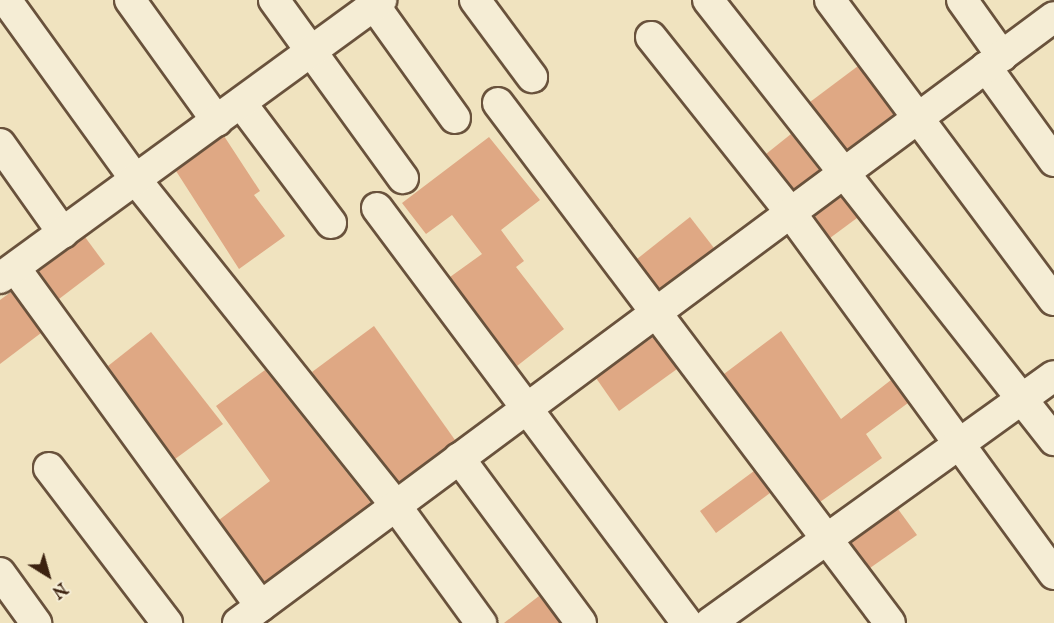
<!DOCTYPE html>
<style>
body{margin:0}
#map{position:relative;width:1054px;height:623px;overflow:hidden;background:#f0e3bf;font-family:"IM FELL English",serif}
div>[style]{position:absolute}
.building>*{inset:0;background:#dfa884}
.roads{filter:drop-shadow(2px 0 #69523c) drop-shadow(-2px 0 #69523c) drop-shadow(0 2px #69523c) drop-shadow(0 -2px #69523c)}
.street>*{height:30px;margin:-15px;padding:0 15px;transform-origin:15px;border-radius:15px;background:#f5edd5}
span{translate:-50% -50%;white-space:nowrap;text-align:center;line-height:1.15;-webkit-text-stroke:5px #f5edd5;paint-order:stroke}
.north{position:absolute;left:18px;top:545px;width:60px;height:60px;-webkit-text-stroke:4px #f5edd5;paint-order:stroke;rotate:143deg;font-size:16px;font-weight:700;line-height:24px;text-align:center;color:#3c2210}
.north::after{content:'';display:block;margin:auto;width:21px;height:27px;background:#3c2210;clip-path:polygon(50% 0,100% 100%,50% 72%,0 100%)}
</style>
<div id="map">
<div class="building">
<div style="clip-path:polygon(858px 66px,894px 114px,847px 149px,810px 102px)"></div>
<div style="clip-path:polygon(791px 134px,819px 170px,794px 189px,766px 154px)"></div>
<div style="clip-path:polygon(224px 136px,260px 191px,254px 195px,285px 236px,239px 269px,176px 171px)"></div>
<div style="clip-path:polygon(489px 137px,540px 200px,501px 230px,524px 261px,516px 267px,564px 329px,517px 366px,450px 277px,482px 254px,452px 215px,426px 234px,402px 203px)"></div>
<div style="clip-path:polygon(841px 197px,857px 218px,830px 238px,815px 216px)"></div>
<div style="clip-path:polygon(690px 217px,714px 248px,659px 289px,637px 259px)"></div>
<div style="clip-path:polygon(85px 237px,105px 264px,59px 299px,39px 271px)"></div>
<div style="clip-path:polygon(11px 292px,41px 333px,0 364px,0 300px)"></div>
<div style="clip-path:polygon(374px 326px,455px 440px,399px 482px,312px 372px)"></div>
<div style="clip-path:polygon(781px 331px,841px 419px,891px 380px,908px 403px,866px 434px,882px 458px,820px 502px,724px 374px)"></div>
<div style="clip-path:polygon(151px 332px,223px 424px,175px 459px,108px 366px)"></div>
<div style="clip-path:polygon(653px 337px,677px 369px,619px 411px,596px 378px)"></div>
<div style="clip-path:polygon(265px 370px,371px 503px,265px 582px,219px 520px,270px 481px,216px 406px)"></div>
<div style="clip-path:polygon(754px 471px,770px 493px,716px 533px,700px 511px)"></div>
<div style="clip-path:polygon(898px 509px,917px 535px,870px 568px,851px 543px)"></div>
<div style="clip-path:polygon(539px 596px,560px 623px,504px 623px)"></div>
</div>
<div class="roads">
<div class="street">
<div style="left:6px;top:0;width:222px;rotate:54.2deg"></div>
<div style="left:136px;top:180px;width:417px;rotate:51.4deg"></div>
<div style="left:396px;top:506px;width:145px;rotate:54deg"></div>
<div style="left:130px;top:0;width:149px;rotate:54.3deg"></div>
<div style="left:274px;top:0;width:220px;rotate:54.1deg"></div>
<div style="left:475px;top:0;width:96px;rotate:53.5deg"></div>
<div style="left:708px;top:0;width:560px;rotate:51.82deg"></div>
<div style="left:830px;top:0;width:374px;rotate:53.3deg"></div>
<div style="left:962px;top:0;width:69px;rotate:54.5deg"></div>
<div style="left:374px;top:5px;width:139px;rotate:54.4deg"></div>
<div style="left:651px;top:37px;width:223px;rotate:51.5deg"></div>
<div style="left:790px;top:212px;width:448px;rotate:53.9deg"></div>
<div style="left:986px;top:67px;width:116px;rotate:54.1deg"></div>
<div style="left:241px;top:103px;width:150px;rotate:53.1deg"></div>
<div style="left:498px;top:103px;width:651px;rotate:52.99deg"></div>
<div style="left:0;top:144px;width:109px;rotate:54.7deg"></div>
<div style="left:377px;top:208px;width:518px;rotate:53.24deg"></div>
<div style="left:15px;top:268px;width:418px;rotate:54deg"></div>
<div style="left:0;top:278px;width:472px;rotate:-36.1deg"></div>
<div style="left:459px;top:458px;width:205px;rotate:53.5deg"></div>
<div style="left:49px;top:468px;width:195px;rotate:52.7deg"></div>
<div style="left:0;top:573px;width:62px;rotate:54.2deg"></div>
<div style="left:238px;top:623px;width:1016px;rotate:-36.6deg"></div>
<div style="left:710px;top:623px;width:423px;rotate:-35.7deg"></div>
</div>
</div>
<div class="north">N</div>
</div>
